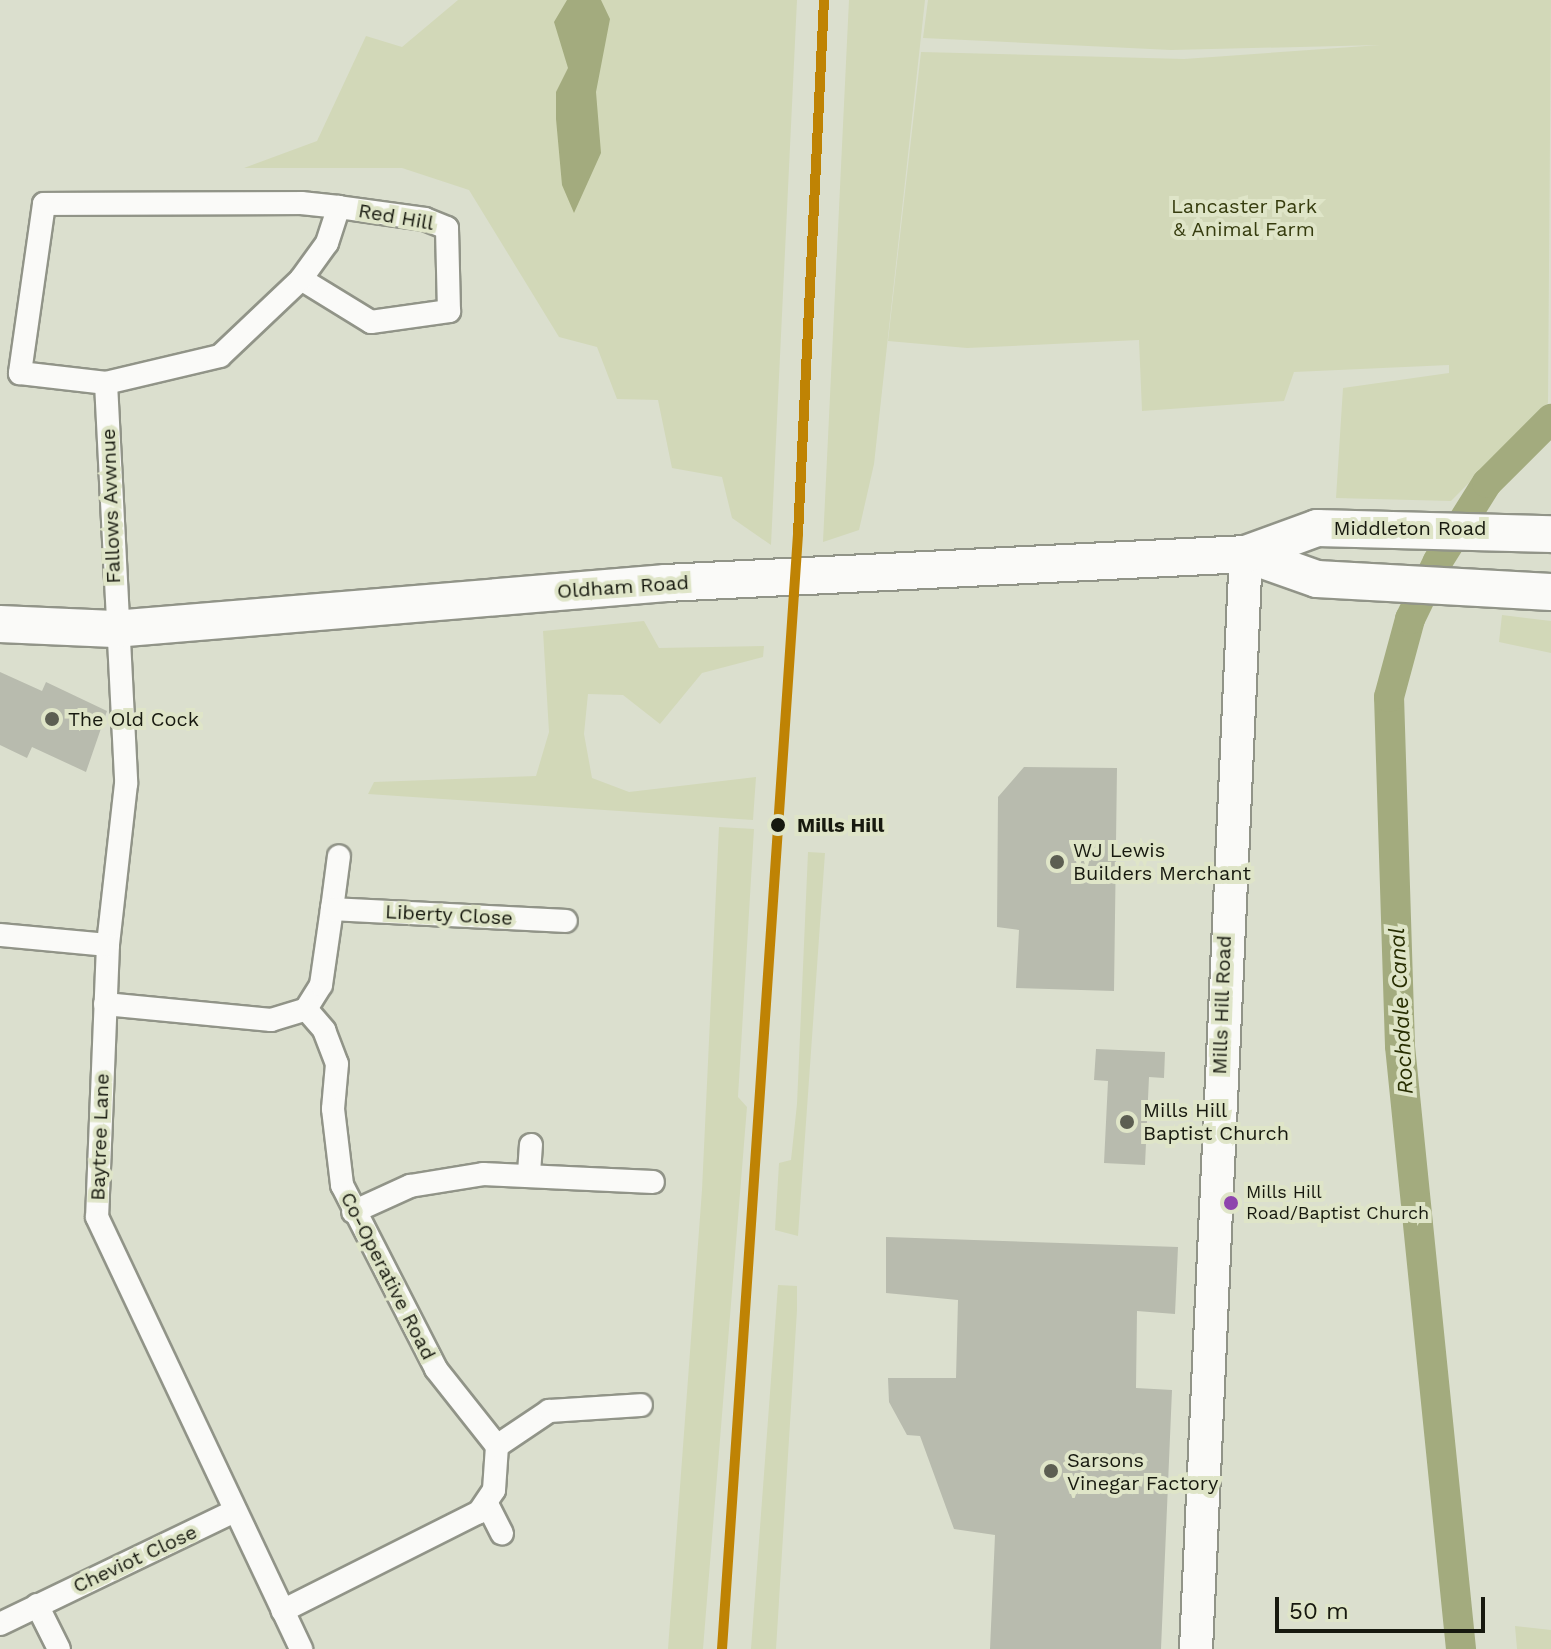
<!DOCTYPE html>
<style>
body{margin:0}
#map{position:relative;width:1551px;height:1649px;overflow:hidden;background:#dbdfce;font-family:"Work Sans",sans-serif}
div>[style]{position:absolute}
.green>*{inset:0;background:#d2d8b8}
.water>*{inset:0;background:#a3ab7e}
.canal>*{height:30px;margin:-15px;padding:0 15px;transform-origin:15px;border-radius:15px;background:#a3ab7e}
.building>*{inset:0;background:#b8bbae}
.roads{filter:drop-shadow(2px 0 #919488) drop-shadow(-2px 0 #919488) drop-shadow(0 2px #919488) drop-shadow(0 -2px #919488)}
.street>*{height:22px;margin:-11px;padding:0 11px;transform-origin:11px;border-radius:11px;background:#fafaf8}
.secondary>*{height:32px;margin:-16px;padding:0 16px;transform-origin:16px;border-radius:16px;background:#fafaf8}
.primary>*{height:36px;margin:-18px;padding:0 18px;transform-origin:18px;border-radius:18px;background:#fafaf8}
.rail-1>*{height:10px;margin:-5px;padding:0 5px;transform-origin:5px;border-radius:5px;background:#bf8304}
.dots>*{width:22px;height:22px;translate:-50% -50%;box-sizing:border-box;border:4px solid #dfe5c8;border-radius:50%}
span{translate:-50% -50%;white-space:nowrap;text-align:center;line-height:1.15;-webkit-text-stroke:8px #dfe5c8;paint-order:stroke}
.bus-label{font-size:18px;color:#17190f}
.left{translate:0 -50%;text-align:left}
.park-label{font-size:20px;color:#363c0e}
.street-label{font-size:20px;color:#17190f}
.poi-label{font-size:20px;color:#17190f}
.stop-label{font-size:20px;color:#17190f;font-weight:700}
.water-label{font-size:22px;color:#272d00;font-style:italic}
.scale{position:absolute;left:1275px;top:1597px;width:210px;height:36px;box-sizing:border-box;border:4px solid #17190f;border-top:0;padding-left:10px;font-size:24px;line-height:28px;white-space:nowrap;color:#17190f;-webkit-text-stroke:6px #dfe5c8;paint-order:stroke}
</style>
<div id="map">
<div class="green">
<div style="clip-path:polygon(458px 0,797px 0,771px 545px,732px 518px,722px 477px,672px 468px,658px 400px,617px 399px,597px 347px,559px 337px,469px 190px,402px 168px,244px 168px,317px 141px,366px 36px,402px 47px)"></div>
<div style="clip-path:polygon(849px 0,925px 0,874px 464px,859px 530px,823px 542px)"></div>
<div style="clip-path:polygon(928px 0,1551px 0,1548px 403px,1451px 501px,1336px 498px,1343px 388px,1449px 373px,1449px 365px,1294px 372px,1284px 401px,1142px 411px,1139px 340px,967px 348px,888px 341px,921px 52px,1184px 59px,1380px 45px,1171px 50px,923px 38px)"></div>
<div style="clip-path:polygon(1502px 615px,1551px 621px,1551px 653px,1499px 642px)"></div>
<div style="clip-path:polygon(644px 621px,659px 648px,764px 646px,763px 657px,702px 673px,660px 724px,623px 695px,588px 694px,584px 734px,592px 778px,629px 792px,756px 777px,753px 820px,368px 794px,374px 782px,536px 776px,549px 732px,543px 631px)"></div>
<div style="clip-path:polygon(719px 827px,754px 829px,738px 1097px,747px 1107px,703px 1649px,668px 1649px,702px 1190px)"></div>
<div style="clip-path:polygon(808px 852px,825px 853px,798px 1236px,775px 1230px,779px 1163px,791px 1160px,797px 1104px)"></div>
<div style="clip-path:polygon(778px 1285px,797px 1286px,797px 1310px,776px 1649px,751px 1649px)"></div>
<div style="clip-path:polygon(1515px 1626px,1551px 1630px,1551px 1649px,1517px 1649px)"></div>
</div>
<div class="water">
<div style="clip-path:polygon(567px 0,601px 0,610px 19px,596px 92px,601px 153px,574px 213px,562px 185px,556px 119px,556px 92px,568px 68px,554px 22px)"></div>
</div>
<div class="canal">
<div style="left:1461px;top:1649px;width:606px;rotate:-95.78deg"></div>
<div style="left:1400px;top:1046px;width:349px;rotate:-91.8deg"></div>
<div style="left:1389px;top:697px;width:81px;rotate:-74.9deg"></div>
<div style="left:1410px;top:619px;width:64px;rotate:-64.2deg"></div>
<div style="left:1438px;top:561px;width:92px;rotate:-57.9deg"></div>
<div style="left:1487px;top:483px;width:91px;rotate:-45deg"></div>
</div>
<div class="building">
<div style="clip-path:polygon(0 672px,42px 691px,46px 682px,107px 711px,86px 772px,32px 747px,27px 758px,0 745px)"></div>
<div style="clip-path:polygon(1024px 767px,1117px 768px,1114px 991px,1016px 988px,1019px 930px,997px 927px,998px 797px)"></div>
<div style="clip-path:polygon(1096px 1049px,1165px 1052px,1164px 1078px,1149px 1077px,1145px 1165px,1104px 1163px,1108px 1081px,1094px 1080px)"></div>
<div style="clip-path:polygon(886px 1237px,1178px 1247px,1175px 1314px,1137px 1311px,1136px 1388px,1172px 1390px,1161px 1649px,990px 1649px,995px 1535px,954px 1529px,920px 1436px,907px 1435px,889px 1402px,888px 1378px,956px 1378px,958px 1300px,886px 1293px)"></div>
</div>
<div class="roads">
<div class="street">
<div style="left:301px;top:279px;width:82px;rotate:31.6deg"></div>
<div style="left:371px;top:322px;width:79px;rotate:-8deg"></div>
<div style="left:449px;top:311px;width:83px;rotate:-91.4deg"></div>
<div style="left:447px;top:228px;width:24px;rotate:-158deg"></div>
<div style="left:425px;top:219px;width:87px;rotate:-172.1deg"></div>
<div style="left:339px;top:207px;width:38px;rotate:-174deg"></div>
<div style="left:301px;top:203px;width:257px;rotate:179.8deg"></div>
<div style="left:44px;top:204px;width:171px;rotate:98.1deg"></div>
<div style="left:20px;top:373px;width:87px;rotate:6.6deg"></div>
<div style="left:106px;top:383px;width:117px;rotate:-13.3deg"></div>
<div style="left:220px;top:356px;width:112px;rotate:-43.5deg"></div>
<div style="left:301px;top:279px;width:44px;rotate:-54.2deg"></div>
<div style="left:327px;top:243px;width:38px;rotate:-72deg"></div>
<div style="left:106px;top:383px;width:401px;rotate:87.1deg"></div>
<div style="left:126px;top:784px;width:162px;rotate:96.4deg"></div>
<div style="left:108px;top:945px;width:272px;rotate:92.3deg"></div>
<div style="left:97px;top:1217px;width:478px;rotate:64.7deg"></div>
<div style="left:332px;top:909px;width:53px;rotate:-82.5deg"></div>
<div style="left:0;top:935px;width:108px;rotate:5.3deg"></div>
<div style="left:105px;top:1004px;width:167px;rotate:5.5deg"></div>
<div style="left:271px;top:1020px;width:37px;rotate:-17deg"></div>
<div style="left:306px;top:1009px;width:28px;rotate:49deg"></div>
<div style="left:324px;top:1030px;width:36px;rotate:69deg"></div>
<div style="left:337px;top:1064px;width:45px;rotate:95.1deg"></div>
<div style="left:333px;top:1109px;width:77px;rotate:83.2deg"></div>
<div style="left:342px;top:1185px;width:207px;rotate:62.9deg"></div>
<div style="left:436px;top:1369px;width:98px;rotate:51.6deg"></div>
<div style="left:497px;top:1446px;width:44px;rotate:93.9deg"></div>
<div style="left:494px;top:1490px;width:27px;rotate:124deg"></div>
<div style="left:479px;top:1512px;width:220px;rotate:153.3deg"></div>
<div style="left:306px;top:1009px;width:28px;rotate:-58deg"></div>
<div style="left:321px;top:985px;width:77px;rotate:-81.8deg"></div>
<div style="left:332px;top:909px;width:234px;rotate:2.9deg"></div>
<div style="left:529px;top:1173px;width:28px;rotate:-86deg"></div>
<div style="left:353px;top:1212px;width:63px;rotate:-24.5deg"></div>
<div style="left:410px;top:1186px;width:74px;rotate:-9.3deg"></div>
<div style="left:483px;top:1174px;width:170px;rotate:2.7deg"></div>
<div style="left:497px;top:1446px;width:63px;rotate:-33.9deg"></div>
<div style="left:549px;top:1411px;width:92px;rotate:-3.7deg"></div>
<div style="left:487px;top:1504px;width:33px;rotate:63deg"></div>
<div style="left:37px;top:1605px;width:49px;rotate:63.4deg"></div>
<div style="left:0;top:1624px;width:259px;rotate:-25.7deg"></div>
</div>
<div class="secondary">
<div style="left:1196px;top:1649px;width:1096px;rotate:-87.39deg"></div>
</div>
<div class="primary">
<div style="left:1246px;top:554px;width:75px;rotate:19.4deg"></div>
<div style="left:1317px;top:579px;width:234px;rotate:3.2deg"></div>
<div style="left:0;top:624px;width:114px;rotate:2.5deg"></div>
<div style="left:114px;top:629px;width:554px;rotate:-4.76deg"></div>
<div style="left:666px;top:583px;width:581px;rotate:-2.86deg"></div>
<div style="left:1246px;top:554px;width:76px;rotate:-20.1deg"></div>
<div style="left:1317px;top:528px;width:234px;rotate:1.5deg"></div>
</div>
</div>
<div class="rail-1">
<div style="left:722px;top:1649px;width:1118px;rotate:-86.1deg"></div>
<div style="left:798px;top:534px;width:535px;rotate:-87.21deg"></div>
</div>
<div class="dots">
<div style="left:52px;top:719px;background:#5c5e52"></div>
<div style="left:778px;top:825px;background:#17190f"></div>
<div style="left:1057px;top:862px;background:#5c5e52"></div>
<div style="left:1127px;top:1122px;background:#5c5e52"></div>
<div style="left:1231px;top:1203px;background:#8e44ad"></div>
<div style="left:1051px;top:1471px;background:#5c5e52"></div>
</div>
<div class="bus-label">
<span class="left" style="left:1246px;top:1203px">Mills Hill<br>Road/Baptist Church</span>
</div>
<div class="park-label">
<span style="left:1244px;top:218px">Lancaster Park<br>&amp; Animal Farm</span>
</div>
<div class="street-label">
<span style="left:396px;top:217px;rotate:10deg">Red Hill</span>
<span style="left:111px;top:506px;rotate:-92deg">Fallows Avwnue</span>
<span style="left:1410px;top:528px">Middleton Road</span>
<span style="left:623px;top:587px;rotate:-4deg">Oldham Road</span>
<span style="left:449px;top:915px;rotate:3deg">Liberty Close</span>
<span style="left:1222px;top:1005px;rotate:-88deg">Mills Hill Road</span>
<span style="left:100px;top:1137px;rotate:-88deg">Baytree Lane</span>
<span style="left:388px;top:1276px;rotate:63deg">Co-Operative Road</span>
<span style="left:135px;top:1559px;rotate:-25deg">Cheviot Close</span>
</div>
<div class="poi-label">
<span class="left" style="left:68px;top:719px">The Old Cock</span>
<span class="left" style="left:1073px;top:862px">WJ Lewis<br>Builders Merchant</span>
<span class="left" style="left:1143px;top:1122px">Mills Hill<br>Baptist Church</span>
<span class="left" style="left:1067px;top:1472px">Sarsons<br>Vinegar Factory</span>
</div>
<div class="stop-label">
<span class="left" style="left:797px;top:825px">Mills Hill</span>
</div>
<div class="water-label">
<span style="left:1401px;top:1011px;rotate:-93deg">Rochdale Canal</span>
</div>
<div class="scale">50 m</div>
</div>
